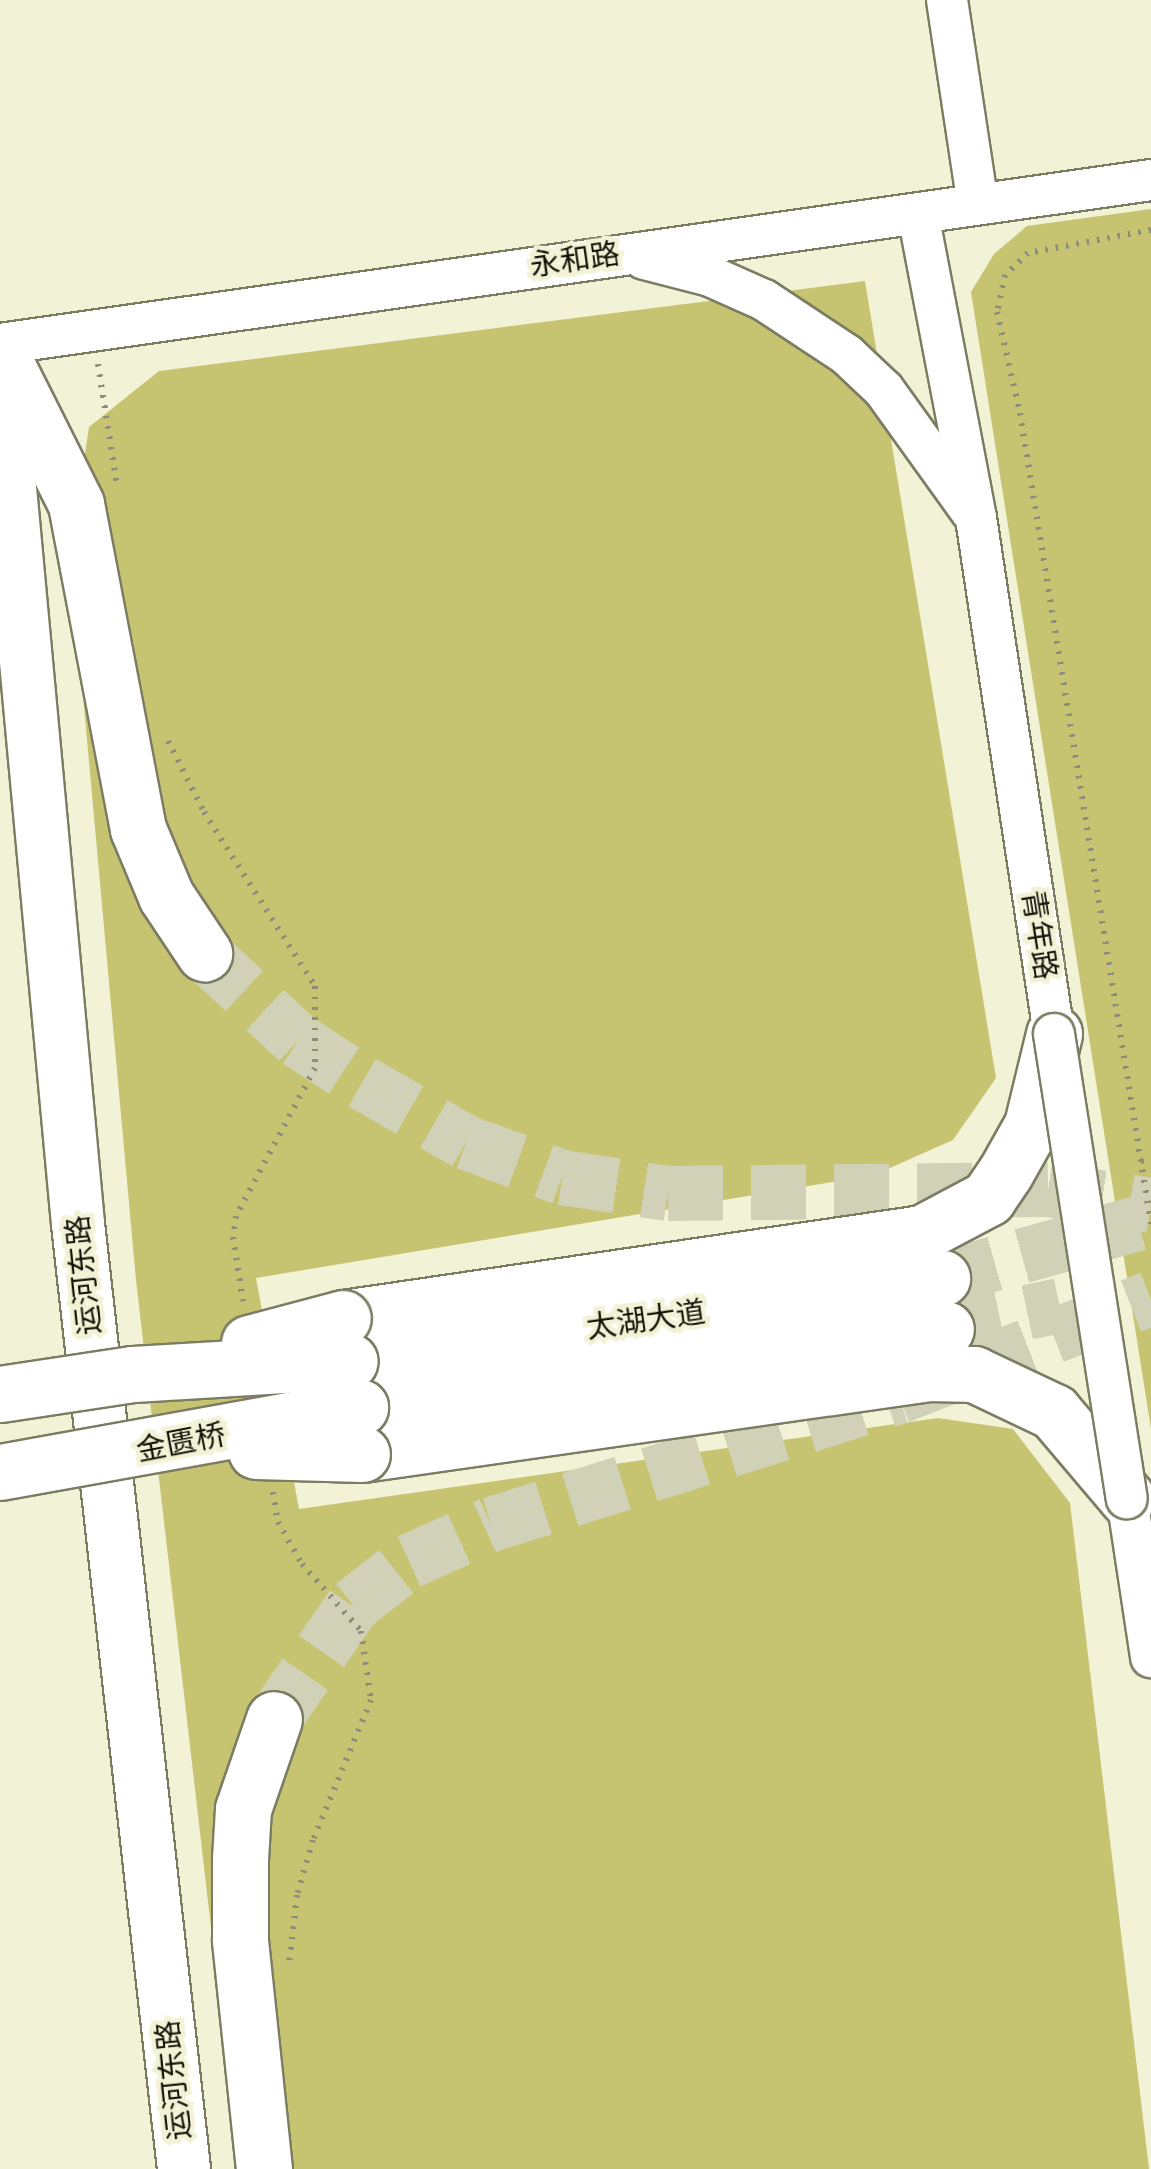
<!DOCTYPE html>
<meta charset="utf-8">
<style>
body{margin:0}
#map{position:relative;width:1151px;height:2169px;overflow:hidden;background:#f2f2d6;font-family:"Zilla Slab","Noto Sans SC",serif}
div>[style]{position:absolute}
.green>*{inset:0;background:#c6c471}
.highway-tunnel>*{height:55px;margin-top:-27.5px;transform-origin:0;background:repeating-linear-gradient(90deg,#d1d1b8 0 55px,transparent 0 83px)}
.path>*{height:6px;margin-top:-3px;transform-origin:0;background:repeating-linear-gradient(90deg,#8e8d7a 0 2.5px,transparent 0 10.5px)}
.roads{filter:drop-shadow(2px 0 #7c7c63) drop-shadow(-2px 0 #7c7c63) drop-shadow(0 2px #7c7c63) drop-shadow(0 -2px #7c7c63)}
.minor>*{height:40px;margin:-20px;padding:0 20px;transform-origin:20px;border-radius:20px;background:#fff}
.major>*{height:52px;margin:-26px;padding:0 26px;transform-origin:26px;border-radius:26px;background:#fff}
.highway>*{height:55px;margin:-27.5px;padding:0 27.5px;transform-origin:27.5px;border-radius:27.5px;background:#fff}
.bridges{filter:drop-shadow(2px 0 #7c7c63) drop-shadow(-2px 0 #7c7c63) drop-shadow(0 2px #7c7c63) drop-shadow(0 -2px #7c7c63)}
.minor-bridge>*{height:40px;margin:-20px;padding:0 20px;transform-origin:20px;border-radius:20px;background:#fff}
.highway-bridge>*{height:55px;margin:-27.5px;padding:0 27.5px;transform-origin:27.5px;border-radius:27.5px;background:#fff}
span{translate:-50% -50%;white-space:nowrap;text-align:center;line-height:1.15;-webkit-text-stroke:9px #f2f2d6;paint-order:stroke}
.street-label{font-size:30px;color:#15140b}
</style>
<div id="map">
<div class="green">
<div style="clip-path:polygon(1151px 209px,1151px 1429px,971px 292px,994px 254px,1027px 226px)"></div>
<div style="clip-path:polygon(865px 281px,996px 1078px,953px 1140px,874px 1175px,256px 1278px,299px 1509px,938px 1418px,1013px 1429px,1070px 1503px,1149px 2169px,239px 2169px,136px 1280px,70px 552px,89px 427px,159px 371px)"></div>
</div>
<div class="highway-tunnel">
<div style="left:204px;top:953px;width:128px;rotate:42.8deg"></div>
<div style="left:298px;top:1040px;width:77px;rotate:33.3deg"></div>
<div style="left:362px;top:1082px;width:120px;rotate:30deg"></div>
<div style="left:466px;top:1142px;width:102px;rotate:20deg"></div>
<div style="left:562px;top:1177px;width:107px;rotate:8.6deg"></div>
<div style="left:668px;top:1193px;width:380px;rotate:-0.6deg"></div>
<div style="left:1048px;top:1189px;width:104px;rotate:8.8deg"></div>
<div style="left:942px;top:1278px;width:204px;rotate:-15.7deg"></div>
<div style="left:946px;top:1329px;width:116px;rotate:-11.9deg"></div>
<div style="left:274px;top:1719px;width:139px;rotate:-55.3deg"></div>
<div style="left:353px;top:1605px;width:71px;rotate:-38.2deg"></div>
<div style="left:409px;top:1561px;width:90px;rotate:-24.3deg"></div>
<div style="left:491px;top:1524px;width:428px;rotate:-17.4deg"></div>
<div style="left:899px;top:1396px;width:270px;rotate:-21.3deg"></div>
</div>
<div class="path">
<div style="left:1151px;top:230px;width:125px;rotate:169.4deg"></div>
<div style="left:1028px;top:253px;width:32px;rotate:136deg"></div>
<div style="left:1005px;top:275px;width:38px;rotate:102deg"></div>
<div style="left:997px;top:312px;width:104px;rotate:77.2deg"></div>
<div style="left:1020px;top:413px;width:822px;rotate:80.82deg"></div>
<div style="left:98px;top:364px;width:122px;rotate:81.1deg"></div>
<div style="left:168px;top:741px;width:80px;rotate:63.1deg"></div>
<div style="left:204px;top:812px;width:206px;rotate:57.5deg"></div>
<div style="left:315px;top:986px;width:82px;rotate:90deg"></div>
<div style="left:315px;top:1068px;width:168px;rotate:118.1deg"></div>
<div style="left:236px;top:1216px;width:21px;rotate:98deg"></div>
<div style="left:233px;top:1237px;width:65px;rotate:81.1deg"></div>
<div style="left:1141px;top:1161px;width:10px;rotate:-6deg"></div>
<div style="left:273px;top:1492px;width:30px;rotate:81deg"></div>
<div style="left:278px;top:1522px;width:48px;rotate:60.3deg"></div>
<div style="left:302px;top:1564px;width:89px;rotate:48.6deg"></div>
<div style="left:361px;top:1631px;width:70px;rotate:81.8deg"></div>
<div style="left:371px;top:1700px;width:152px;rotate:112.5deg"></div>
<div style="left:313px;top:1840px;width:57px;rotate:106.2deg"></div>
<div style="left:297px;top:1895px;width:69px;rotate:96.6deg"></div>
</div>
<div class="roads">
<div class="minor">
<div style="left:947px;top:0;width:206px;rotate:81.4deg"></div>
<div style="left:918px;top:214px;width:309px;rotate:79.2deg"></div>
<div style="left:976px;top:518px;width:522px;rotate:81.4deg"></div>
<div style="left:644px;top:259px;width:68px;rotate:14.4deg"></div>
<div style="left:710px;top:276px;width:59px;rotate:24deg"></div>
<div style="left:764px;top:300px;width:100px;rotate:33.5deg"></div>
<div style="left:847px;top:355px;width:51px;rotate:43.4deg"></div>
<div style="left:884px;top:390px;width:149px;rotate:54.3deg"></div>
<div style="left:0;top:344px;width:1163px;rotate:-8.11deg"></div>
<div style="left:1127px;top:1498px;width:161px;rotate:81.4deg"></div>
</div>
<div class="major">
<div style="left:0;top:380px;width:848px;rotate:84.72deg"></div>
<div style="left:78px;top:1224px;width:951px;rotate:83.6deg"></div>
</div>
<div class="highway">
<div style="left:0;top:352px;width:170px;rotate:63.4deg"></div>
<div style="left:76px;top:504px;width:331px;rotate:79.2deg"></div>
<div style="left:138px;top:829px;width:73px;rotate:67.3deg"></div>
<div style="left:166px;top:896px;width:69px;rotate:56.3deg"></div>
<div style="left:343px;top:1318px;width:585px;rotate:-8.35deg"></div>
<div style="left:922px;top:1233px;width:75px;rotate:-27.9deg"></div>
<div style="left:988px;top:1198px;width:30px;rotate:-56deg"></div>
<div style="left:1005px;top:1173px;width:55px;rotate:-60.6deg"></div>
<div style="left:1032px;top:1125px;width:94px;rotate:-76.4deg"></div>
<div style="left:350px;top:1361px;width:598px;rotate:-7.98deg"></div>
<div style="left:360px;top:1407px;width:591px;rotate:-7.58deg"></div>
<div style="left:362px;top:1454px;width:573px;rotate:-8.13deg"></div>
<div style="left:929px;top:1373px;width:45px;rotate:1.3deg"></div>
<div style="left:974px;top:1374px;width:89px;rotate:25.4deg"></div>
<div style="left:1054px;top:1412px;width:113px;rotate:49.7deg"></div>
<div style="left:264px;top:2169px;width:231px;rotate:-96deg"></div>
<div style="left:240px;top:1939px;width:80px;rotate:-90deg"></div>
<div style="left:240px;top:1859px;width:50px;rotate:-86.6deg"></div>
<div style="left:243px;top:1809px;width:95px;rotate:-71deg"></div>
</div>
</div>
<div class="bridges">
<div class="minor-bridge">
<div style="left:1054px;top:1034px;width:470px;rotate:81.1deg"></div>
</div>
<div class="highway-bridge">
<div style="left:249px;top:1343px;width:97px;rotate:-14.9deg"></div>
<div style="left:0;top:1394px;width:134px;rotate:-8.6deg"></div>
<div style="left:133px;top:1374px;width:217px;rotate:-3.4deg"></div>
<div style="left:256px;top:1451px;width:106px;rotate:1.6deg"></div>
<div style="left:0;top:1472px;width:366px;rotate:-10.2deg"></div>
</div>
</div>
<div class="street-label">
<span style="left:575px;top:260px;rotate:-8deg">永和路</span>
<span style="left:1039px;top:935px;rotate:81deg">青年路</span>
<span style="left:84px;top:1275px;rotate:-96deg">运河东路</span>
<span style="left:646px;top:1320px;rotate:-8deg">太湖大道</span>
<span style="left:181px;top:1443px;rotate:-11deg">金匮桥</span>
<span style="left:174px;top:2080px;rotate:-96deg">运河东路</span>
</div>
</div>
